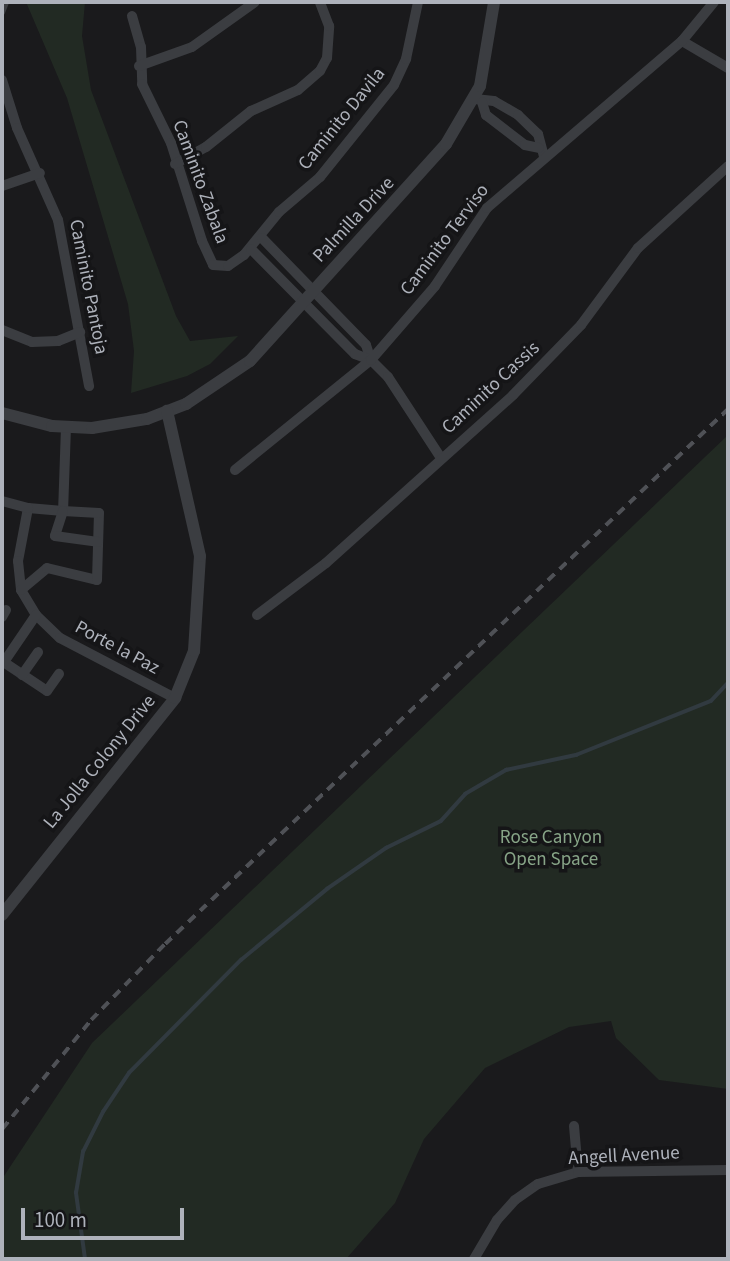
<!DOCTYPE html>
<style>
body{margin:0}
#map{position:relative;width:730px;height:1261px;overflow:hidden;background:#1a1a1c;font-family:"Source Sans 3",sans-serif}
div>[style]{position:absolute}
.green>*{inset:0;background:#222a23}
.stream>*{height:3.5px;margin:-1.75px;padding:0 1.75px;transform-origin:1.75px;border-radius:1.75px;background:#313a40}
.service>*{height:5px;margin:-2.5px;padding:0 2.5px;transform-origin:2.5px;border-radius:2.5px;background:#3b3d41}
.minor>*{height:10px;margin:-5px;padding:0 5px;transform-origin:5px;border-radius:5px;background:#3b3d41}
.tertiary>*{height:12px;margin:-6px;padding:0 6px;transform-origin:6px;border-radius:6px;background:#3b3d41}
.rail>*{height:3.5px;margin-top:-1.75px;transform-origin:0;background:repeating-linear-gradient(90deg,#4f5156 0 9px,transparent 0 16px)}
span{translate:-50% -50%;white-space:nowrap;text-align:center;line-height:1.15;-webkit-text-stroke:7px #151517;paint-order:stroke}
.street-label{font-size:19px;color:#aeb2bb}
.park-label{font-size:19px;color:#87a487}
.frame{position:absolute;inset:0;border:4px solid #aeb2bb;pointer-events:none}
.scale{position:absolute;left:21px;top:1208px;width:163px;height:32px;box-sizing:border-box;border:4px solid #aeb2bb;border-top:0;padding-left:9px;font-size:21px;line-height:24px;white-space:nowrap;color:#aeb2bb;-webkit-text-stroke:5px #151517;paint-order:stroke}
</style>
<div id="map">
<div class="green">
<div style="clip-path:polygon(26px 2px,85px 2px,82px 36px,91px 90px,176px 316px,190px 341px,238px 336px,210px 364px,187px 376px,131px 393px,134px 351px,128px 304px,67px 98px)"></div>
<div style="clip-path:polygon(728px 435px,728px 1089px,659px 1080px,616px 1038px,611px 1021px,569px 1027px,485px 1068px,424px 1139px,395px 1203px,346px 1259px,2px 1259px,2px 1179px,92px 1043px)"></div>
</div>
<div class="stream">
<div style="left:85px;top:1259px;width:67px;rotate:-97.8deg"></div>
<div style="left:76px;top:1193px;width:42px;rotate:-80.3deg"></div>
<div style="left:83px;top:1152px;width:45px;rotate:-63.4deg"></div>
<div style="left:103px;top:1112px;width:47px;rotate:-56.3deg"></div>
<div style="left:129px;top:1073px;width:159px;rotate:-45.3deg"></div>
<div style="left:241px;top:960px;width:112px;rotate:-39.5deg"></div>
<div style="left:327px;top:889px;width:72px;rotate:-34.8deg"></div>
<div style="left:386px;top:848px;width:61px;rotate:-26.1deg"></div>
<div style="left:441px;top:821px;width:36px;rotate:-48deg"></div>
<div style="left:465px;top:794px;width:48px;rotate:-30.3deg"></div>
<div style="left:506px;top:770px;width:72px;rotate:-12.1deg"></div>
<div style="left:576px;top:755px;width:145px;rotate:-21.8deg"></div>
<div style="left:711px;top:701px;width:25px;rotate:-47deg"></div>
</div>
<div class="service">
<div style="left:2px;top:12px;width:11px;rotate:-68deg"></div>
</div>
<div class="minor">
<div style="left:132px;top:16px;width:32px;rotate:74deg"></div>
<div style="left:141px;top:47px;width:37px;rotate:88deg"></div>
<div style="left:142px;top:84px;width:66px;rotate:63.8deg"></div>
<div style="left:171px;top:143px;width:103px;rotate:72.4deg"></div>
<div style="left:202px;top:241px;width:26px;rotate:65deg"></div>
<div style="left:213px;top:265px;width:15px;rotate:4deg"></div>
<div style="left:228px;top:266px;width:19px;rotate:-35deg"></div>
<div style="left:244px;top:255px;width:55px;rotate:-50.9deg"></div>
<div style="left:279px;top:212px;width:54px;rotate:-40.5deg"></div>
<div style="left:320px;top:177px;width:118px;rotate:-51.2deg"></div>
<div style="left:394px;top:85px;width:29px;rotate:-65deg"></div>
<div style="left:406px;top:59px;width:58px;rotate:-78.1deg"></div>
<div style="left:682px;top:41px;width:53px;rotate:30.4deg"></div>
<div style="left:139px;top:66px;width:56px;rotate:-19.7deg"></div>
<div style="left:192px;top:47px;width:77px;rotate:-35.5deg"></div>
<div style="left:2px;top:80px;width:50px;rotate:72.6deg"></div>
<div style="left:17px;top:128px;width:101px;rotate:66deg"></div>
<div style="left:58px;top:220px;width:169px;rotate:79.4deg"></div>
<div style="left:475px;top:99px;width:19px;rotate:6deg"></div>
<div style="left:494px;top:101px;width:28px;rotate:30deg"></div>
<div style="left:518px;top:115px;width:28px;rotate:44deg"></div>
<div style="left:538px;top:134px;width:23px;rotate:75deg"></div>
<div style="left:482px;top:102px;width:14px;rotate:73deg"></div>
<div style="left:486px;top:115px;width:49px;rotate:37.6deg"></div>
<div style="left:525px;top:145px;width:14px;rotate:12deg"></div>
<div style="left:175px;top:164px;width:35px;rotate:-29deg"></div>
<div style="left:206px;top:147px;width:58px;rotate:-38.7deg"></div>
<div style="left:251px;top:111px;width:51px;rotate:-24.1deg"></div>
<div style="left:298px;top:90px;width:29px;rotate:-41deg"></div>
<div style="left:320px;top:71px;width:15px;rotate:-62deg"></div>
<div style="left:327px;top:58px;width:32px;rotate:-86deg"></div>
<div style="left:329px;top:26px;width:26px;rotate:-111deg"></div>
<div style="left:2px;top:186px;width:40px;rotate:-18.9deg"></div>
<div style="left:262px;top:238px;width:149px;rotate:45.8deg"></div>
<div style="left:366px;top:345px;width:16px;rotate:72deg"></div>
<div style="left:251px;top:249px;width:148px;rotate:45.3deg"></div>
<div style="left:355px;top:354px;width:17px;rotate:21deg"></div>
<div style="left:371px;top:360px;width:24px;rotate:45deg"></div>
<div style="left:388px;top:377px;width:97px;rotate:56.8deg"></div>
<div style="left:2px;top:330px;width:32px;rotate:22deg"></div>
<div style="left:32px;top:342px;width:26px;rotate:-2deg"></div>
<div style="left:58px;top:341px;width:24px;rotate:-22deg"></div>
<div style="left:66px;top:427px;width:84px;rotate:92deg"></div>
<div style="left:63px;top:511px;width:35px;rotate:-175deg"></div>
<div style="left:28px;top:508px;width:54px;rotate:100.7deg"></div>
<div style="left:18px;top:561px;width:29px;rotate:84deg"></div>
<div style="left:21px;top:590px;width:29px;rotate:59deg"></div>
<div style="left:36px;top:615px;width:33px;rotate:44deg"></div>
<div style="left:60px;top:638px;width:130px;rotate:27.6deg"></div>
<div style="left:235px;top:470px;width:175px;rotate:-39deg"></div>
<div style="left:371px;top:360px;width:98px;rotate:-49.1deg"></div>
<div style="left:435px;top:286px;width:94px;rotate:-56.3deg"></div>
<div style="left:487px;top:208px;width:257px;rotate:-40.6deg"></div>
<div style="left:682px;top:41px;width:50px;rotate:-50.6deg"></div>
<div style="left:2px;top:501px;width:27px;rotate:15deg"></div>
<div style="left:21px;top:590px;width:34px;rotate:-40deg"></div>
<div style="left:47px;top:568px;width:51px;rotate:13.5deg"></div>
<div style="left:97px;top:580px;width:67px;rotate:-88.3deg"></div>
<div style="left:99px;top:513px;width:36px;rotate:-177deg"></div>
<div style="left:63px;top:511px;width:26px;rotate:108deg"></div>
<div style="left:55px;top:536px;width:43px;rotate:7.9deg"></div>
<div style="left:257px;top:615px;width:86px;rotate:-37deg"></div>
<div style="left:326px;top:563px;width:251px;rotate:-41.9deg"></div>
<div style="left:513px;top:395px;width:98px;rotate:-45.8deg"></div>
<div style="left:581px;top:325px;width:96px;rotate:-53.5deg"></div>
<div style="left:638px;top:248px;width:122px;rotate:-42.3deg"></div>
<div style="left:2px;top:617px;width:8px;rotate:-60deg"></div>
<div style="left:2px;top:661px;width:54px;rotate:33.7deg"></div>
<div style="left:47px;top:691px;width:21px;rotate:-55deg"></div>
<div style="left:4px;top:662px;width:57px;rotate:-55.8deg"></div>
<div style="left:22px;top:675px;width:28px;rotate:-55deg"></div>
<div style="left:574px;top:1126px;width:46px;rotate:85deg"></div>
<div style="left:474px;top:1259px;width:45px;rotate:-59.5deg"></div>
<div style="left:497px;top:1220px;width:27px;rotate:-48deg"></div>
<div style="left:515px;top:1200px;width:28px;rotate:-35deg"></div>
<div style="left:538px;top:1184px;width:42px;rotate:-16.7deg"></div>
<div style="left:578px;top:1172px;width:150px;rotate:-0.8deg"></div>
</div>
<div class="tertiary">
<div style="left:2px;top:413px;width:52px;rotate:14.6deg"></div>
<div style="left:52px;top:426px;width:40px;rotate:2.9deg"></div>
<div style="left:92px;top:428px;width:56px;rotate:-9.3deg"></div>
<div style="left:147px;top:419px;width:42px;rotate:-21deg"></div>
<div style="left:186px;top:404px;width:77px;rotate:-33.9deg"></div>
<div style="left:250px;top:361px;width:292px;rotate:-47.9deg"></div>
<div style="left:446px;top:144px;width:67px;rotate:-59.6deg"></div>
<div style="left:480px;top:86px;width:85px;rotate:-80.5deg"></div>
<div style="left:2px;top:915px;width:278px;rotate:-51.4deg"></div>
<div style="left:175px;top:698px;width:51px;rotate:-68deg"></div>
<div style="left:194px;top:651px;width:95px;rotate:-86.4deg"></div>
<div style="left:200px;top:556px;width:149px;rotate:-102.8deg"></div>
</div>
<div class="rail">
<div style="left:2px;top:1129px;width:141px;rotate:-50.8deg"></div>
<div style="left:91px;top:1020px;width:106px;rotate:-45.8deg"></div>
<div style="left:165px;top:944px;width:777px;rotate:-43.54deg"></div>
</div>
<div class="street-label">
<span style="left:342px;top:119px;rotate:-51deg">Caminito Davila</span>
<span style="left:200px;top:182px;rotate:70deg">Caminito Zabala</span>
<span style="left:354px;top:220px;rotate:-47deg">Palmilla Drive</span>
<span style="left:445px;top:240px;rotate:-53deg">Caminito Terviso</span>
<span style="left:88px;top:287px;rotate:79deg">Caminito Pantoja</span>
<span style="left:491px;top:388px;rotate:-43deg">Caminito Cassis</span>
<span style="left:117px;top:648px;rotate:28deg">Porte la Paz</span>
<span style="left:100px;top:762px;rotate:-51deg">La Jolla Colony Drive</span>
<span style="left:624px;top:1156px;rotate:-3deg">Angell Avenue</span>
</div>
<div class="park-label">
<span style="left:551px;top:849px">Rose Canyon<br>Open Space</span>
</div>
<div class="frame"></div>
<div class="scale">100 m</div>
</div>
